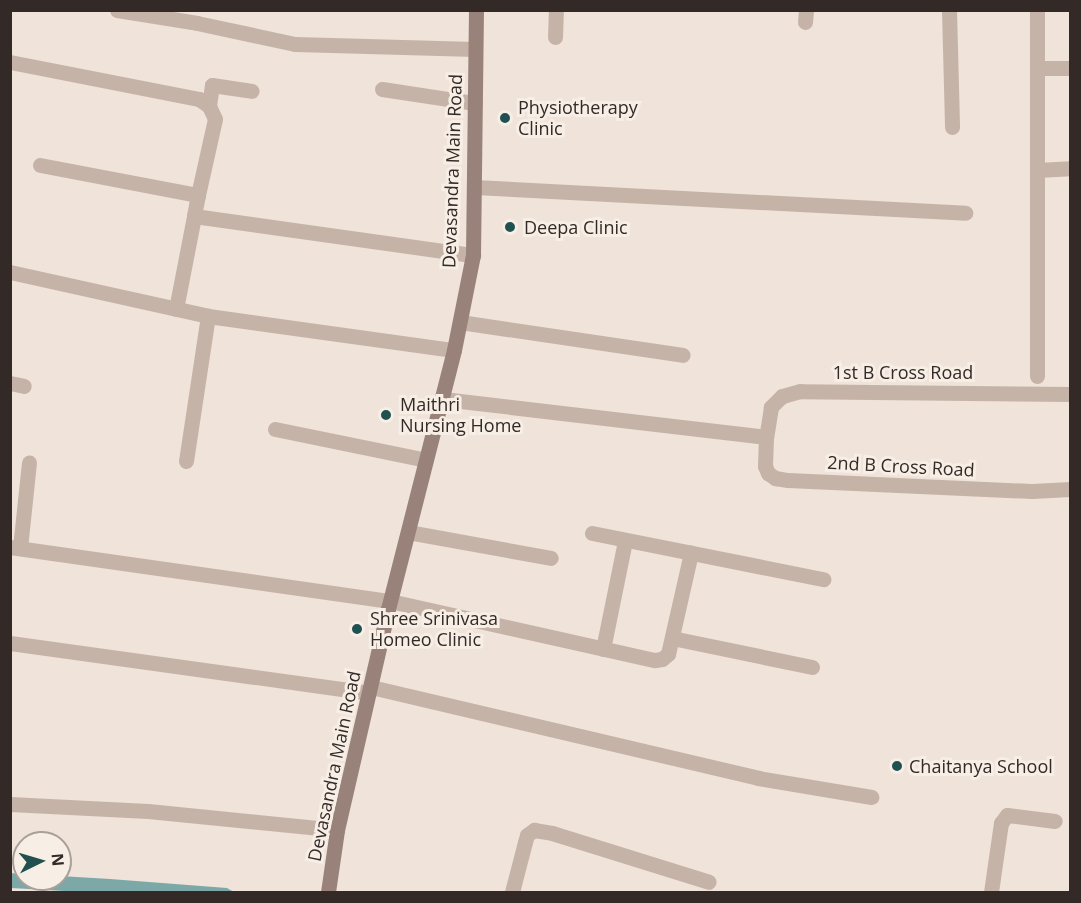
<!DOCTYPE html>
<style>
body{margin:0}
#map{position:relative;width:1081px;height:903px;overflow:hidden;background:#efe3da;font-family:"Open Sans",sans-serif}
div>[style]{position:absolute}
.water>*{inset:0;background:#7ca9a7}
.minor>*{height:15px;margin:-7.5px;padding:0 7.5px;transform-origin:7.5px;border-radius:7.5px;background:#c6b3a7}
.secondary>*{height:15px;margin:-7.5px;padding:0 7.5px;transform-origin:7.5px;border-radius:7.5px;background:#998279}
.dots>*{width:16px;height:16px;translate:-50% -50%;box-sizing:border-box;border:3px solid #f7eee6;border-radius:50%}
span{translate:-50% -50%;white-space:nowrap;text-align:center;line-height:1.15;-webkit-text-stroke:6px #f7eee6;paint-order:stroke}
.poi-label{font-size:18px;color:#332a27}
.left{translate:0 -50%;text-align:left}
.street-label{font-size:18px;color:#332a27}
.frame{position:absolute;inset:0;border:12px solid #332a27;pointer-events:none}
.north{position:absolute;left:12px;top:831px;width:60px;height:60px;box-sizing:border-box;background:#f7eee6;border:2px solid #a9a09a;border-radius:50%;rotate:85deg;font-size:16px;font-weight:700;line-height:24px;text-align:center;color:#332a27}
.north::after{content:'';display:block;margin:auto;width:21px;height:27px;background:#215050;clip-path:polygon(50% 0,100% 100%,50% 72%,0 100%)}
</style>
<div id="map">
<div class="water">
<div style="clip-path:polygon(10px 873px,24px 874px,24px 879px,60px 879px,60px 876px,110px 879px,227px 888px,234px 892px,82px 892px,11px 888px)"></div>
</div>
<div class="minor">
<div style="left:117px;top:10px;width:81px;rotate:9.2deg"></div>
<div style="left:197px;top:23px;width:100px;rotate:12.1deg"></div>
<div style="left:295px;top:44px;width:180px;rotate:1.6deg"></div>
<div style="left:949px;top:10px;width:117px;rotate:88.5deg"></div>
<div style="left:805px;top:22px;width:12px;rotate:-85deg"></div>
<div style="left:555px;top:37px;width:27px;rotate:-88deg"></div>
<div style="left:10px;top:62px;width:193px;rotate:11.1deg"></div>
<div style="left:199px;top:99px;width:12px;rotate:35deg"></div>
<div style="left:209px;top:106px;width:14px;rotate:65deg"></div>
<div style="left:215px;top:119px;width:78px;rotate:102.6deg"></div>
<div style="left:1037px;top:68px;width:33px"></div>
<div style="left:382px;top:89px;width:94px;rotate:8.6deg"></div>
<div style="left:209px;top:106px;width:21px;rotate:-82deg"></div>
<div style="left:212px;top:85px;width:40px;rotate:8.5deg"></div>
<div style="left:40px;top:165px;width:161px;rotate:10.8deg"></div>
<div style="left:198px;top:195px;width:21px;rotate:101deg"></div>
<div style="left:194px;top:216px;width:282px;rotate:8deg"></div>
<div style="left:1037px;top:170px;width:33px;rotate:-3deg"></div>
<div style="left:474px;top:187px;width:492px;rotate:3deg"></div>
<div style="left:10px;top:272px;width:203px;rotate:12.5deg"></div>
<div style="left:208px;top:316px;width:248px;rotate:7.9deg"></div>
<div style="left:176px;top:309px;width:95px;rotate:-79deg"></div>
<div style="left:460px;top:322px;width:225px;rotate:8.4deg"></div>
<div style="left:1037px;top:376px;width:366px;rotate:-90deg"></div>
<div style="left:10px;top:383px;width:14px;rotate:12deg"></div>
<div style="left:1070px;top:394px;width:270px;rotate:-179.4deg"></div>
<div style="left:800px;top:391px;width:19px;rotate:164deg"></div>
<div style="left:782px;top:396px;width:16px;rotate:135deg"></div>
<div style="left:771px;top:407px;width:30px;rotate:99deg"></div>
<div style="left:766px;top:437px;width:29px;rotate:92deg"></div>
<div style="left:765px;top:466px;width:8px;rotate:67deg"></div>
<div style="left:768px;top:473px;width:9px;rotate:36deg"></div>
<div style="left:775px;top:478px;width:13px;rotate:9deg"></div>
<div style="left:788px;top:480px;width:244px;rotate:2.6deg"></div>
<div style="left:1032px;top:491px;width:38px;rotate:-3deg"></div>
<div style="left:443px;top:399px;width:325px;rotate:6.7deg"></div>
<div style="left:275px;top:429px;width:154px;rotate:11.6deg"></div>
<div style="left:186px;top:461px;width:147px;rotate:-81.4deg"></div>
<div style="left:408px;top:532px;width:145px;rotate:10.3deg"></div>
<div style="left:592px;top:533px;width:236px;rotate:11.3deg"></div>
<div style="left:10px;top:547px;width:384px;rotate:8.1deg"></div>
<div style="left:390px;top:601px;width:271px;rotate:12.6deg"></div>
<div style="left:655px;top:660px;width:7px;rotate:-8deg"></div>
<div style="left:662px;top:659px;width:8px;rotate:-40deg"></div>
<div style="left:668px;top:654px;width:104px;rotate:-77.2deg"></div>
<div style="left:20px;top:548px;width:86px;rotate:-84deg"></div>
<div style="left:672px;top:638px;width:143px;rotate:11.7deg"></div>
<div style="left:10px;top:643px;width:362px;rotate:7.9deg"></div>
<div style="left:603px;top:649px;width:110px;rotate:-78.5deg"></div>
<div style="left:371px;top:687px;width:398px;rotate:13.2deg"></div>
<div style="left:758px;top:778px;width:115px;rotate:9.5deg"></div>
<div style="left:10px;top:804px;width:138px;rotate:2.9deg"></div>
<div style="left:148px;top:811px;width:190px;rotate:5.7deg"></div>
<div style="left:512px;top:892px;width:52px;rotate:-75.4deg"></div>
<div style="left:525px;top:842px;width:7px;rotate:-74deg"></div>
<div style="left:527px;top:835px;width:9px;rotate:-36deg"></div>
<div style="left:534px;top:830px;width:18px;rotate:9deg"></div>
<div style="left:552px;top:833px;width:164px;rotate:17.3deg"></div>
<div style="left:991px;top:892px;width:70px;rotate:-81.8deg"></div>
<div style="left:1001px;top:823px;width:10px;rotate:-53deg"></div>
<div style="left:1007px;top:815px;width:48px;rotate:7.1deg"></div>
</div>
<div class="secondary">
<div style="left:328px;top:892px;width:63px;rotate:-81.7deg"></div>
<div style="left:337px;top:830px;width:227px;rotate:-77deg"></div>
<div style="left:388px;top:609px;width:267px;rotate:-75.7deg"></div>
<div style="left:454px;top:350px;width:97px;rotate:-78.7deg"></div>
<div style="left:473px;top:255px;width:245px;rotate:-89.3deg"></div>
</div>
<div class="dots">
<div style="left:505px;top:118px;background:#215050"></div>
<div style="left:510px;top:227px;background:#215050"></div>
<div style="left:386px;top:415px;background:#215050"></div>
<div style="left:357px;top:629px;background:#215050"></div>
<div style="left:897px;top:766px;background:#215050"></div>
</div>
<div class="poi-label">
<span class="left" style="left:518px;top:118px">Physiotherapy<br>Clinic</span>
<span class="left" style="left:524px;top:227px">Deepa Clinic</span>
<span class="left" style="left:400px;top:415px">Maithri<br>Nursing Home</span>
<span class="left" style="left:370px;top:629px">Shree Srinivasa<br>Homeo Clinic</span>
<span class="left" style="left:909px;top:766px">Chaitanya School</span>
</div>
<div class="street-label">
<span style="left:452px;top:171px;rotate:-88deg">Devasandra Main Road</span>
<span style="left:903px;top:372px">1st B Cross Road</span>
<span style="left:901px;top:466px;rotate:3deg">2nd B Cross Road</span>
<span style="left:334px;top:766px;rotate:-78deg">Devasandra Main Road</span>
</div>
<div class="frame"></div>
<div class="north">N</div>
</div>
